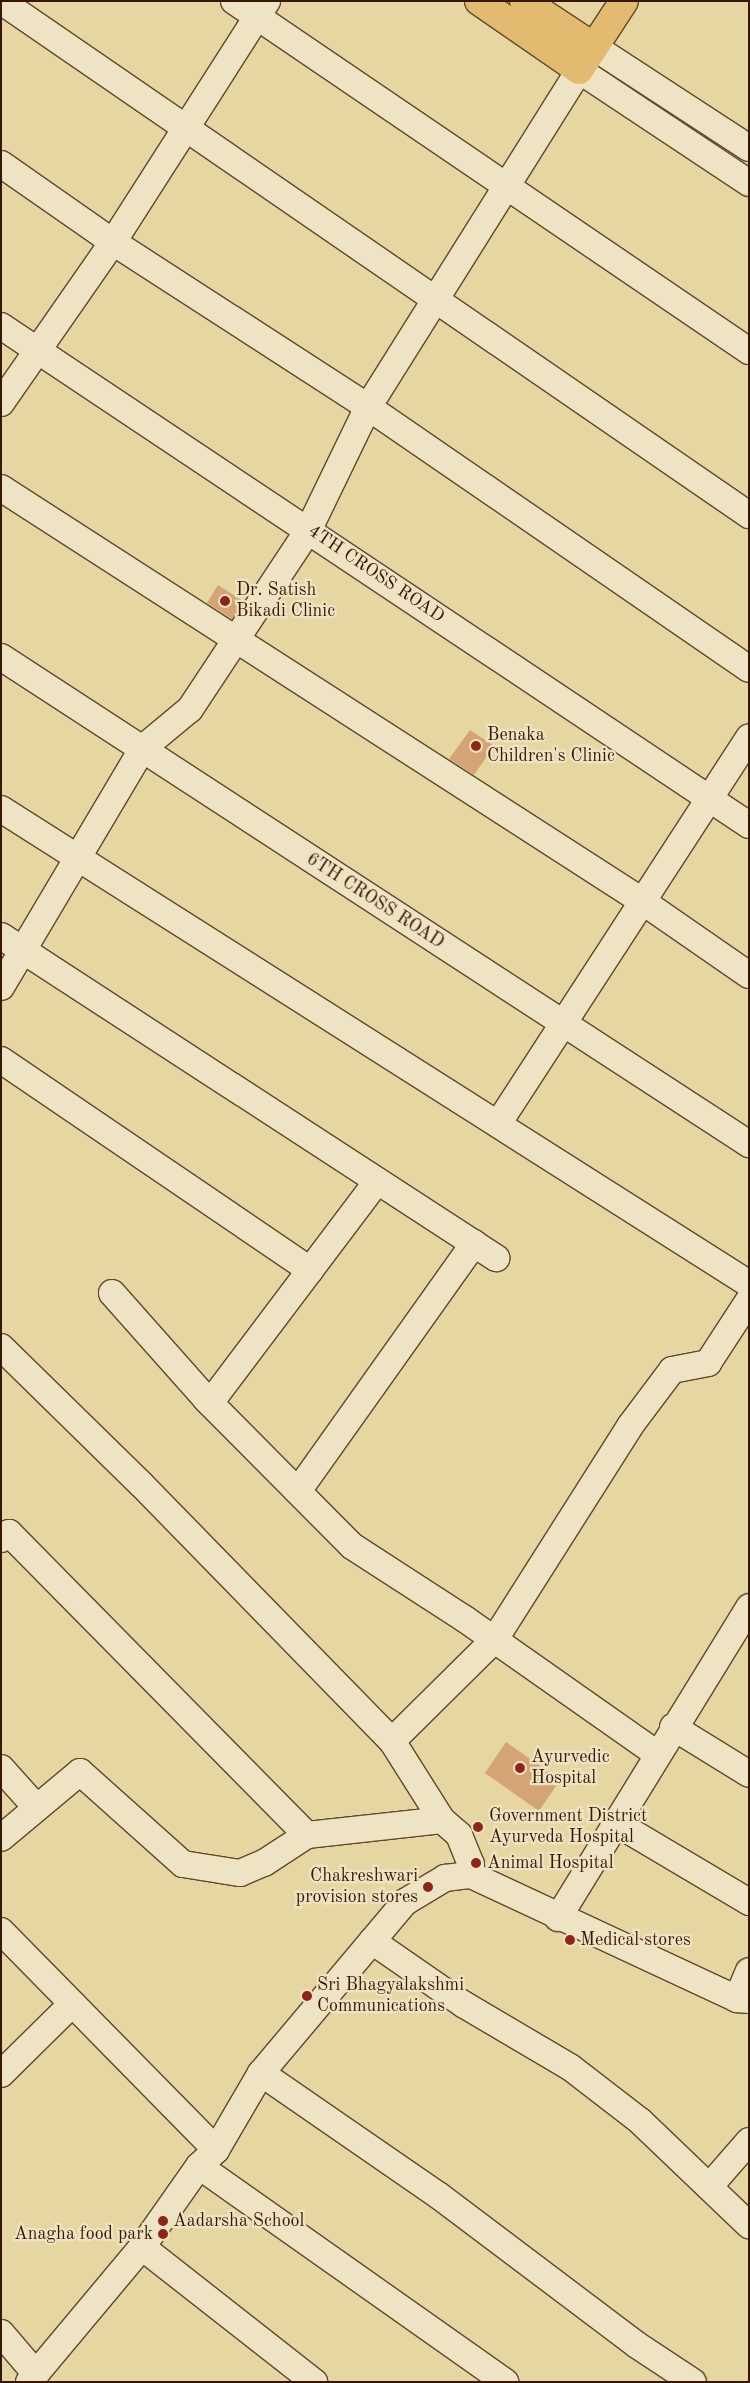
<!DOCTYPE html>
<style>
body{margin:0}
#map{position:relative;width:750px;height:2383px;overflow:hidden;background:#e5d6a2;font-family:"Old Standard TT",serif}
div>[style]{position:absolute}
.building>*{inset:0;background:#d5a474}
.roads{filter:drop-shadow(1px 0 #62472b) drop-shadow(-1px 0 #62472b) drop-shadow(0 1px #62472b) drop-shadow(0 -1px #62472b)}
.minor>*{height:26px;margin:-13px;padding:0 13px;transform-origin:13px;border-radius:13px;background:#eee4c3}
.major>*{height:28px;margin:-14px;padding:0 14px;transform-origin:14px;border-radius:14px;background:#e2bb71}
.dots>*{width:14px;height:14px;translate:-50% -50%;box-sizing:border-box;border:2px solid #eee4c3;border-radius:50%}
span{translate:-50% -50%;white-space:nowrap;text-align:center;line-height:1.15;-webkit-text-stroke:4.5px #eee4c3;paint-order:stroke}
.street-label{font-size:18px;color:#371703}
.poi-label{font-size:18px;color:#371703}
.left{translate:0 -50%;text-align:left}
.right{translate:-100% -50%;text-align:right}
.frame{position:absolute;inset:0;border:2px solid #371703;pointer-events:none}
</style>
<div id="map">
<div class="building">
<div style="clip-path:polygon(218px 585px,243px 601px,232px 619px,207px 603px)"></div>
<div style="clip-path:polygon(470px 730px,494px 746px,474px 775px,449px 759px)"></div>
<div style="clip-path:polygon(506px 1742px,560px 1780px,539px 1811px,485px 1773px)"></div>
</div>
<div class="roads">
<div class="minor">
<div style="left:1px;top:1px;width:908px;rotate:34.5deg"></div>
<div style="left:234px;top:1px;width:623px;rotate:34.2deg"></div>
<div style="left:594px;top:47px;width:185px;rotate:33.1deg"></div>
<div style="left:1px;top:164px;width:136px;rotate:34.9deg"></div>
<div style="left:113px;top:242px;width:304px;rotate:32.9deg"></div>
<div style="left:368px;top:407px;width:462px;rotate:34.5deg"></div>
<div style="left:1px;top:326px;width:899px;rotate:33.71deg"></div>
<div style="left:1px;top:403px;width:196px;rotate:-55.2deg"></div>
<div style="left:113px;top:242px;width:286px;rotate:-57.4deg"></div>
<div style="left:1px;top:488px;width:763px;rotate:32.79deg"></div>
<div style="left:642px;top:901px;width:130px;rotate:34.7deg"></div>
<div style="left:1px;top:657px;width:893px;rotate:33.07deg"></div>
<div style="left:1px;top:809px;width:882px;rotate:32.41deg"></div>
<div style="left:1px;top:936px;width:591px;rotate:33.04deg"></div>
<div style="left:1px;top:987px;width:278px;rotate:-59.3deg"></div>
<div style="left:143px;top:748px;width:61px;rotate:-39.7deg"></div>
<div style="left:190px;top:709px;width:216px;rotate:-56.5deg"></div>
<div style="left:309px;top:529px;width:136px;rotate:-64.2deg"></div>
<div style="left:368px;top:407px;width:398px;rotate:-57.9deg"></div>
<div style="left:579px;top:70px;width:204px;rotate:33.6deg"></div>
<div style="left:1px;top:1060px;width:374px;rotate:34.2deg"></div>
<div style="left:498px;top:1124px;width:461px;rotate:-57deg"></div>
<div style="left:112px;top:1293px;width:142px;rotate:48.4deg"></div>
<div style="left:206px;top:1399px;width:207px;rotate:45.2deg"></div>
<div style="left:352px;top:1546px;width:135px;rotate:32.9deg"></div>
<div style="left:465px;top:1619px;width:235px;rotate:35.1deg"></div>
<div style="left:1px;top:1347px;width:196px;rotate:44.4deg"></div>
<div style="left:141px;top:1484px;width:359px;rotate:45.7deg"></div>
<div style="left:392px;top:1741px;width:93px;rotate:57.7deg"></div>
<div style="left:210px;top:1403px;width:278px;rotate:-53deg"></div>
<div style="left:298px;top:1491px;width:304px;rotate:-54.6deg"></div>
<div style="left:1px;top:1539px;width:10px;rotate:-37deg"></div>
<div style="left:9px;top:1533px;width:424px;rotate:45.4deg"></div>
<div style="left:673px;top:1727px;width:89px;rotate:31.7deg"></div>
<div style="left:392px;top:1741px;width:145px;rotate:-44.7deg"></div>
<div style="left:495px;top:1639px;width:252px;rotate:-57.6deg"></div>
<div style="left:630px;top:1426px;width:70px;rotate:-53.1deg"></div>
<div style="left:672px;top:1370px;width:37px;rotate:-11deg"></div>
<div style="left:708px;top:1363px;width:75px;rotate:-56.9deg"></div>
<div style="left:1px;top:1768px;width:52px;rotate:48.1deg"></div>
<div style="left:616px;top:1823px;width:155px;rotate:30.7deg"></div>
<div style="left:1px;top:1838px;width:103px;rotate:-39.9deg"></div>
<div style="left:80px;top:1772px;width:138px;rotate:41.8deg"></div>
<div style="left:183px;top:1864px;width:58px;rotate:9deg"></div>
<div style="left:240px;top:1873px;width:26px;rotate:-23deg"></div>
<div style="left:264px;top:1863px;width:51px;rotate:-33.1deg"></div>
<div style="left:307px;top:1835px;width:136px;rotate:-6.3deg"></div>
<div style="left:442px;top:1820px;width:23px;rotate:41deg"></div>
<div style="left:459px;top:1835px;width:31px;rotate:68deg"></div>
<div style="left:471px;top:1864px;width:11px;rotate:90deg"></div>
<div style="left:558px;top:1918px;width:365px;rotate:-58.4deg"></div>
<div style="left:1px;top:1931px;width:307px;rotate:45.5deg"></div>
<div style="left:372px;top:1941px;width:111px;rotate:34.7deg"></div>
<div style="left:463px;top:2004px;width:124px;rotate:30.5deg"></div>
<div style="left:570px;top:2067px;width:88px;rotate:37.6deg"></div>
<div style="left:640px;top:2121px;width:151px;rotate:43.7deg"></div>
<div style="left:737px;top:1999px;width:30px;rotate:-67deg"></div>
<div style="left:261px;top:2073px;width:215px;rotate:34.6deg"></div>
<div style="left:438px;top:2195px;width:249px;rotate:37deg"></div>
<div style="left:637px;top:2345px;width:67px;rotate:33.5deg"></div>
<div style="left:1px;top:2074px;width:100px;rotate:-44.6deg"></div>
<div style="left:199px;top:2166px;width:375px;rotate:35.2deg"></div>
<div style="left:709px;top:2187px;width:61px;rotate:-49deg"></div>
<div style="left:142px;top:2247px;width:219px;rotate:38.1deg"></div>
<div style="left:1px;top:2333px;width:54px;rotate:49.5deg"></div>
<div style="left:29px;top:2382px;width:176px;rotate:-50.1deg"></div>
<div style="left:142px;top:2247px;width:99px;rotate:-54.9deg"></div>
<div style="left:199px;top:2166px;width:23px;rotate:-43deg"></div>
<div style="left:216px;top:2150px;width:89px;rotate:-59.7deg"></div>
<div style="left:261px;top:2073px;width:224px;rotate:-49.9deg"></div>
<div style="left:405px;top:1902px;width:47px;rotate:-31deg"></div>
<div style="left:445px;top:1878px;width:26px;rotate:-7deg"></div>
<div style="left:471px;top:1875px;width:293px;rotate:25deg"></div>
<div style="left:737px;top:1999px;width:12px;rotate:5deg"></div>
</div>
<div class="major">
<div style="left:479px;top:1px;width:121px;rotate:34.6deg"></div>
<div style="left:579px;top:70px;width:82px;rotate:-56.9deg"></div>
<div style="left:524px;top:1px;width:84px;rotate:33.3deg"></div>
</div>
</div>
<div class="dots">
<div style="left:225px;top:601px;background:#8f2418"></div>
<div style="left:476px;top:746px;background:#8f2418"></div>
<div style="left:520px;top:1768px;background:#8f2418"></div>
<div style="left:478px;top:1827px;background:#8f2418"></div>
<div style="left:476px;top:1863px;background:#8f2418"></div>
<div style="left:428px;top:1887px;background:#8f2418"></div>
<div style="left:570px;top:1940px;background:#8f2418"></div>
<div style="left:307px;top:1996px;background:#8f2418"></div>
<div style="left:163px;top:2221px;background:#8f2418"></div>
<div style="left:163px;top:2234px;background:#8f2418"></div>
</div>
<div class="street-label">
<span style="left:376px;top:574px;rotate:34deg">4TH CROSS ROAD</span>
<span style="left:375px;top:901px;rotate:33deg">6TH CROSS ROAD</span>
</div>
<div class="poi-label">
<span class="left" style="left:236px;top:601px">Dr. Satish<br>Bikadi Clinic</span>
<span class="left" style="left:487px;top:746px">Benaka<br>Children's Clinic</span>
<span class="left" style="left:531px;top:1768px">Ayurvedic<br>Hospital</span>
<span class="left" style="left:489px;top:1827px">Government District<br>Ayurveda Hospital</span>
<span class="left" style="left:487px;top:1863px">Animal Hospital</span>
<span class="right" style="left:418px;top:1887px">Chakreshwari<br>provision stores</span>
<span class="left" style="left:580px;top:1940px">Medical stores</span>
<span class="left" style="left:317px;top:1996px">Sri Bhagyalakshmi<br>Communications</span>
<span class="left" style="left:173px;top:2221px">Aadarsha School</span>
<span class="right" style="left:153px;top:2234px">Anagha food park</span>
</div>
<div class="frame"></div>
</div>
